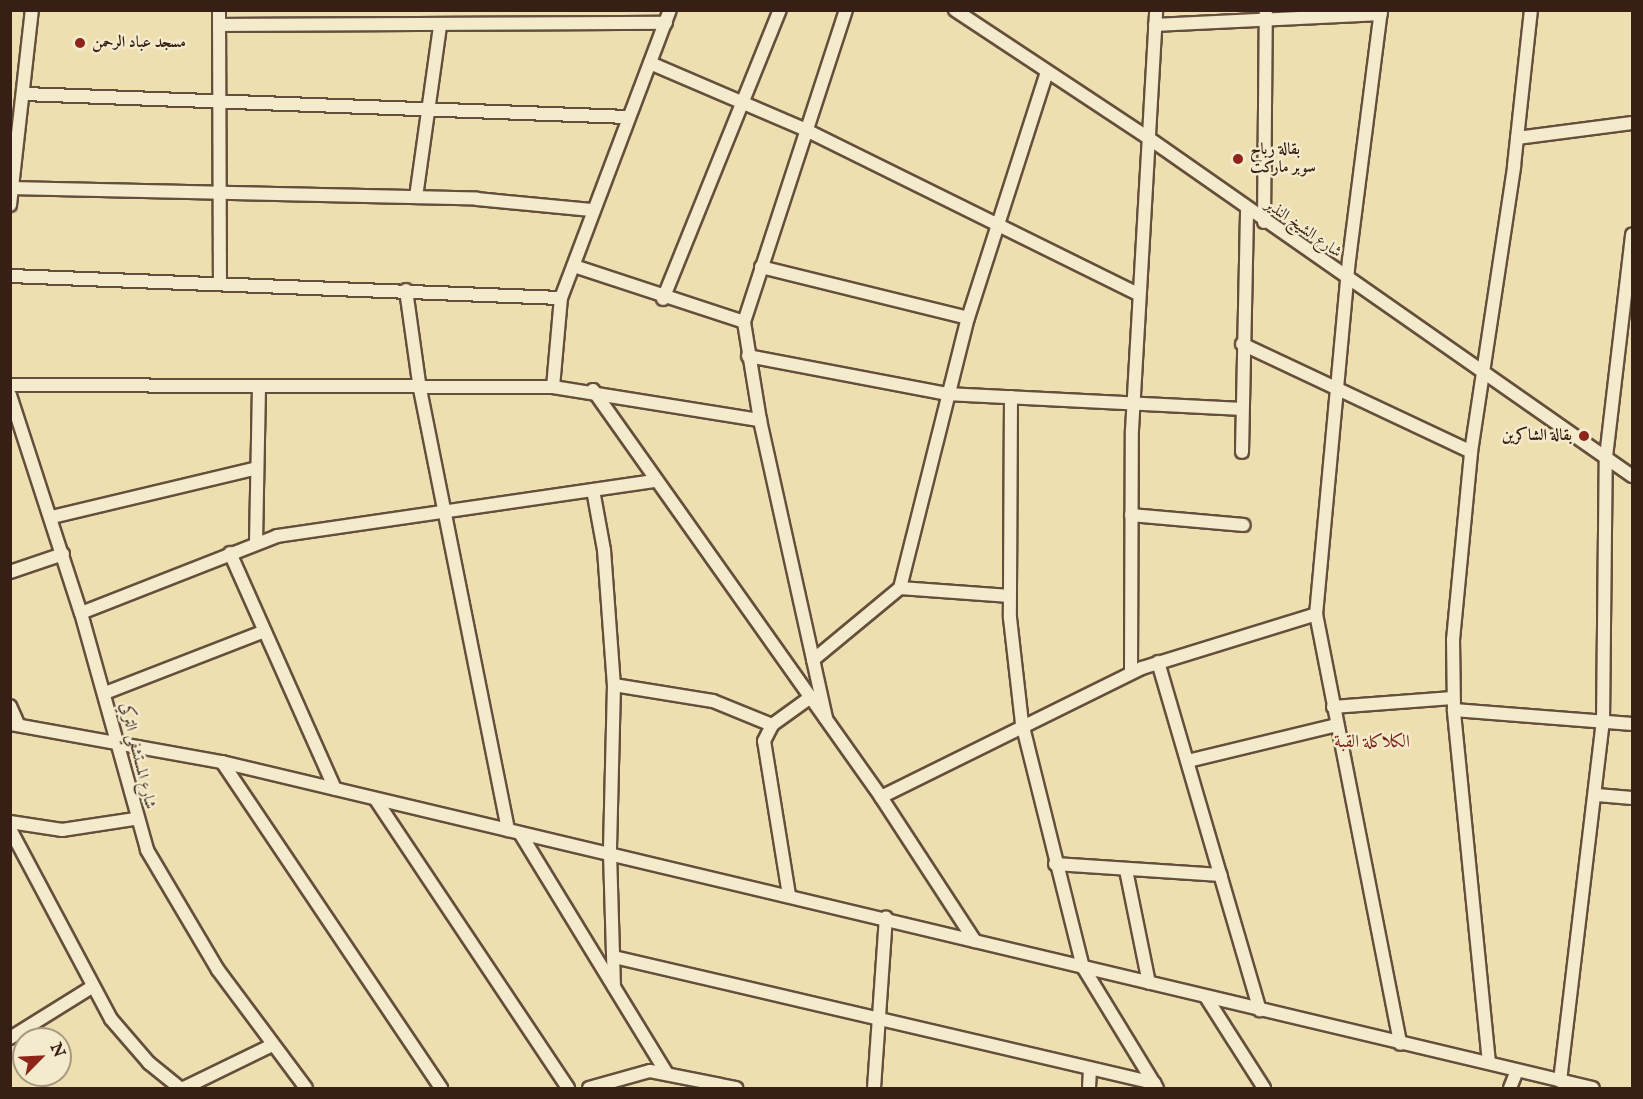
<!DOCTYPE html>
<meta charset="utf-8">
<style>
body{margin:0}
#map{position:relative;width:1643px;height:1099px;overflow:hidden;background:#eedfb0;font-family:"IM FELL English",Amiri,serif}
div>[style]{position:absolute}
.roads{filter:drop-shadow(2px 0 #654f3c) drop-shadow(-2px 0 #654f3c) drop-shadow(0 2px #654f3c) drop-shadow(0 -2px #654f3c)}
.street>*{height:12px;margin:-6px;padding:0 6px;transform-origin:6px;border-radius:6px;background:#f4eacc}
.dots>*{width:16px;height:16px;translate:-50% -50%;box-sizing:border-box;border:3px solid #f4eacc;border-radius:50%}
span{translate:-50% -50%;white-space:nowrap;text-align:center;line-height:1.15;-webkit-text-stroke:5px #f4eacc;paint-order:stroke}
.poi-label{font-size:16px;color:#371f16;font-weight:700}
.left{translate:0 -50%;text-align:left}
.right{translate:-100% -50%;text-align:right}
.street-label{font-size:16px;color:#371f16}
.neighbourhood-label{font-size:18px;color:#7a1f14}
.frame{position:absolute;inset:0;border:12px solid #371f16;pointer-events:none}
.north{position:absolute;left:12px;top:1027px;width:60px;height:60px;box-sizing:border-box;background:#f4eacc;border:2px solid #a89983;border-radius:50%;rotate:66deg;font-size:16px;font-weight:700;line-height:24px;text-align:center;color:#371f16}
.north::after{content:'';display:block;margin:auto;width:21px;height:27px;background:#8f2418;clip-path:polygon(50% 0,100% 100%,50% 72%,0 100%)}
</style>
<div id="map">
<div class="roads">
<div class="street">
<div style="left:219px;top:10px;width:274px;rotate:89.8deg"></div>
<div style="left:955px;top:10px;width:230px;rotate:33.5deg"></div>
<div style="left:1147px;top:137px;width:592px;rotate:34.95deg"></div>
<div style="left:1381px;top:10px;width:251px;rotate:97.3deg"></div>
<div style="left:1349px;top:259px;width:357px;rotate:95.3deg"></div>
<div style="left:1316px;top:614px;width:438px;rotate:78.9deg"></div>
<div style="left:219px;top:25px;width:447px;rotate:-0.3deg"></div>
<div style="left:1155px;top:25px;width:226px;rotate:-2.8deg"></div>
<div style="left:650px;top:63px;width:168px;rotate:23.2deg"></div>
<div style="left:804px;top:129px;width:373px;rotate:26.3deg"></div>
<div style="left:24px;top:94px;width:604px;rotate:2.18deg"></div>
<div style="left:1517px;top:138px;width:116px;rotate:-7.4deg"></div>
<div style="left:10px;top:188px;width:467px;rotate:1.3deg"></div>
<div style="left:477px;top:199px;width:115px;rotate:5.5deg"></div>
<div style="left:416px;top:197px;width:173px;rotate:-82deg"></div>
<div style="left:10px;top:205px;width:196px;rotate:-83.6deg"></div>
<div style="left:1264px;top:222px;width:212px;rotate:-89.5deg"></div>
<div style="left:574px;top:266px;width:179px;rotate:18.2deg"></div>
<div style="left:761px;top:267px;width:213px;rotate:13.8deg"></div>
<div style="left:10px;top:276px;width:551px;rotate:2.29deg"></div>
<div style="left:406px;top:290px;width:100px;rotate:82deg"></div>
<div style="left:420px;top:389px;width:450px;rotate:78.7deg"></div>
<div style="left:663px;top:299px;width:312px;rotate:-68deg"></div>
<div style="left:1242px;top:344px;width:253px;rotate:25.2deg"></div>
<div style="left:748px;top:356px;width:203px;rotate:10.8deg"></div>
<div style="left:947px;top:394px;width:295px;rotate:2.9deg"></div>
<div style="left:10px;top:385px;width:543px;rotate:0.21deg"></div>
<div style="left:553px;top:387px;width:210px;rotate:9.1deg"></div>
<div style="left:553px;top:387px;width:89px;rotate:-84.9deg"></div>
<div style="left:561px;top:298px;width:308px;rotate:-69.3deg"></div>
<div style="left:593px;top:390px;width:499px;rotate:54.7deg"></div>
<div style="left:881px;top:797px;width:172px;rotate:56.9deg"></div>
<div style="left:10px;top:395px;width:229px;rotate:72deg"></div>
<div style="left:81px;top:613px;width:246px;rotate:74.4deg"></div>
<div style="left:147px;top:850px;width:139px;rotate:59.4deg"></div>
<div style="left:218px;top:970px;width:147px;rotate:53.3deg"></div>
<div style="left:1011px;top:397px;width:221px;rotate:90.3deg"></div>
<div style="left:1010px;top:618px;width:106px;rotate:83.5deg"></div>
<div style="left:1022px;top:723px;width:252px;rotate:76deg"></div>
<div style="left:1083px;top:967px;width:142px;rotate:58.6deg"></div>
<div style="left:1242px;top:452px;width:242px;rotate:-88.8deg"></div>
<div style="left:593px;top:490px;width:61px;rotate:79.6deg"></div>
<div style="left:604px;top:550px;width:135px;rotate:85.8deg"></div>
<div style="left:614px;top:685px;width:168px;rotate:91.4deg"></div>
<div style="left:610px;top:853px;width:134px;rotate:88.3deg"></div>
<div style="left:1131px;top:515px;width:113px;rotate:5.1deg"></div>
<div style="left:52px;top:517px;width:207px;rotate:-13.4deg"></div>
<div style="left:256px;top:543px;width:157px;rotate:-88.9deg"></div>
<div style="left:230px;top:553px;width:258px;rotate:66deg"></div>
<div style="left:10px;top:572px;width:56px;rotate:-18.8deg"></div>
<div style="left:900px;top:588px;width:278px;rotate:-75.9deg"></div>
<div style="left:968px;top:318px;width:258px;rotate:-72.2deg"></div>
<div style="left:81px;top:613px;width:211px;rotate:-21.4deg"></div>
<div style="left:277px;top:536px;width:382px;rotate:-8.3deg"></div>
<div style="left:813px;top:660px;width:113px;rotate:-39.6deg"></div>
<div style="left:900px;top:588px;width:110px;rotate:4.2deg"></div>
<div style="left:1158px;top:662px;width:363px;rotate:73.7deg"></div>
<div style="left:1131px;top:672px;width:242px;rotate:-89.8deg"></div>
<div style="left:1132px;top:430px;width:421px;rotate:-86.7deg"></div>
<div style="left:614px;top:685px;width:100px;rotate:9.2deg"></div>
<div style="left:713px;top:701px;width:64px;rotate:22.1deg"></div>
<div style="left:105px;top:693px;width:168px;rotate:-21.2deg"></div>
<div style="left:10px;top:706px;width:20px;rotate:66deg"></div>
<div style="left:1333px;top:707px;width:120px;rotate:-4.3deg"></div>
<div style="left:1454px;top:710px;width:179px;rotate:4.5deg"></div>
<div style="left:826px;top:718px;width:305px;rotate:-102.5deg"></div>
<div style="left:760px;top:420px;width:99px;rotate:-99.3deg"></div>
<div style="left:744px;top:322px;width:328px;rotate:-71.9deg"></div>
<div style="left:10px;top:724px;width:215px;rotate:10.2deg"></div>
<div style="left:222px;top:762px;width:1409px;rotate:13.38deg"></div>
<div style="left:1188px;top:761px;width:153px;rotate:-13.6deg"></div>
<div style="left:222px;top:762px;width:393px;rotate:56.1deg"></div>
<div style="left:1597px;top:795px;width:35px;rotate:5deg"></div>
<div style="left:881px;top:797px;width:291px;rotate:-26.3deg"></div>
<div style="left:1142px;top:668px;width:182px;rotate:-17.2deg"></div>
<div style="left:376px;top:800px;width:346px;rotate:56.3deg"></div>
<div style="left:10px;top:822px;width:53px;rotate:8.7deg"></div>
<div style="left:62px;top:830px;width:74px;rotate:-8.6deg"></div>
<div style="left:10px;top:829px;width:215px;rotate:62deg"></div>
<div style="left:111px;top:1019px;width:58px;rotate:49.2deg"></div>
<div style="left:149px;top:1063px;width:40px;rotate:39deg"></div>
<div style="left:520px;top:833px;width:282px;rotate:58.6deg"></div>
<div style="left:1055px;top:864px;width:166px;rotate:3.8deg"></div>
<div style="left:1126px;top:870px;width:115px;rotate:78.5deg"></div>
<div style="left:789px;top:895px;width:156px;rotate:-99.2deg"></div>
<div style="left:764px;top:741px;width:18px;rotate:-63deg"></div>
<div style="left:772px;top:725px;width:48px;rotate:-35.7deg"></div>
<div style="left:614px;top:957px;width:555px;rotate:13.13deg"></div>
<div style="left:1206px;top:997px;width:108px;rotate:57.5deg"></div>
<div style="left:10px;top:1038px;width:97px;rotate:-31.9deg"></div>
<div style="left:1489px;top:1063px;width:355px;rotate:-95.7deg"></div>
<div style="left:1454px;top:710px;width:70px;rotate:-90.8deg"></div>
<div style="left:1453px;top:640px;width:189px;rotate:-84.5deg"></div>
<div style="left:1471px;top:452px;width:289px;rotate:-81.4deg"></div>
<div style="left:1514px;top:166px;width:157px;rotate:-83.8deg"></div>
<div style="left:1560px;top:1081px;width:362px;rotate:-83.2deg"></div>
<div style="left:1603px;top:722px;width:265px;rotate:-89.4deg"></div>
<div style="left:1606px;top:457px;width:224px;rotate:-83.3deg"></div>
<div style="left:184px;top:1088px;width:98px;rotate:-26deg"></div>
<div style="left:589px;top:1088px;width:63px;rotate:-15.6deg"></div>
<div style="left:650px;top:1071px;width:88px;rotate:11.2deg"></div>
<div style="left:874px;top:1088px;width:171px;rotate:-86deg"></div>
<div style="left:1089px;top:1088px;width:18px;rotate:-87deg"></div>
<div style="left:1510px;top:1088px;width:18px;rotate:-68deg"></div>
</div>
</div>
<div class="dots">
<div style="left:80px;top:43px;background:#8f2418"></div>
<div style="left:1238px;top:159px;background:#8f2418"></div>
<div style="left:1584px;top:436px;background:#8f2418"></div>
</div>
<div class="poi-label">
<span class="left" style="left:92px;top:43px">مسجد عباد الرحمن</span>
<span class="left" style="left:1250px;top:159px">بقالة رباح<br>سوبر ماركت</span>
<span class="right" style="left:1572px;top:436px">بقالة الشاكرين</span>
</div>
<div class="street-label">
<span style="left:1303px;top:229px;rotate:35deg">شارع الشيخ النذير</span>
<span style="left:137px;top:756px;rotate:76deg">شارع المستشفي التركي</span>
</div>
<div class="neighbourhood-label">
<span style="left:1372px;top:743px">الكلاكلة القبة</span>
</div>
<div class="frame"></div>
<div class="north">N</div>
</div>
